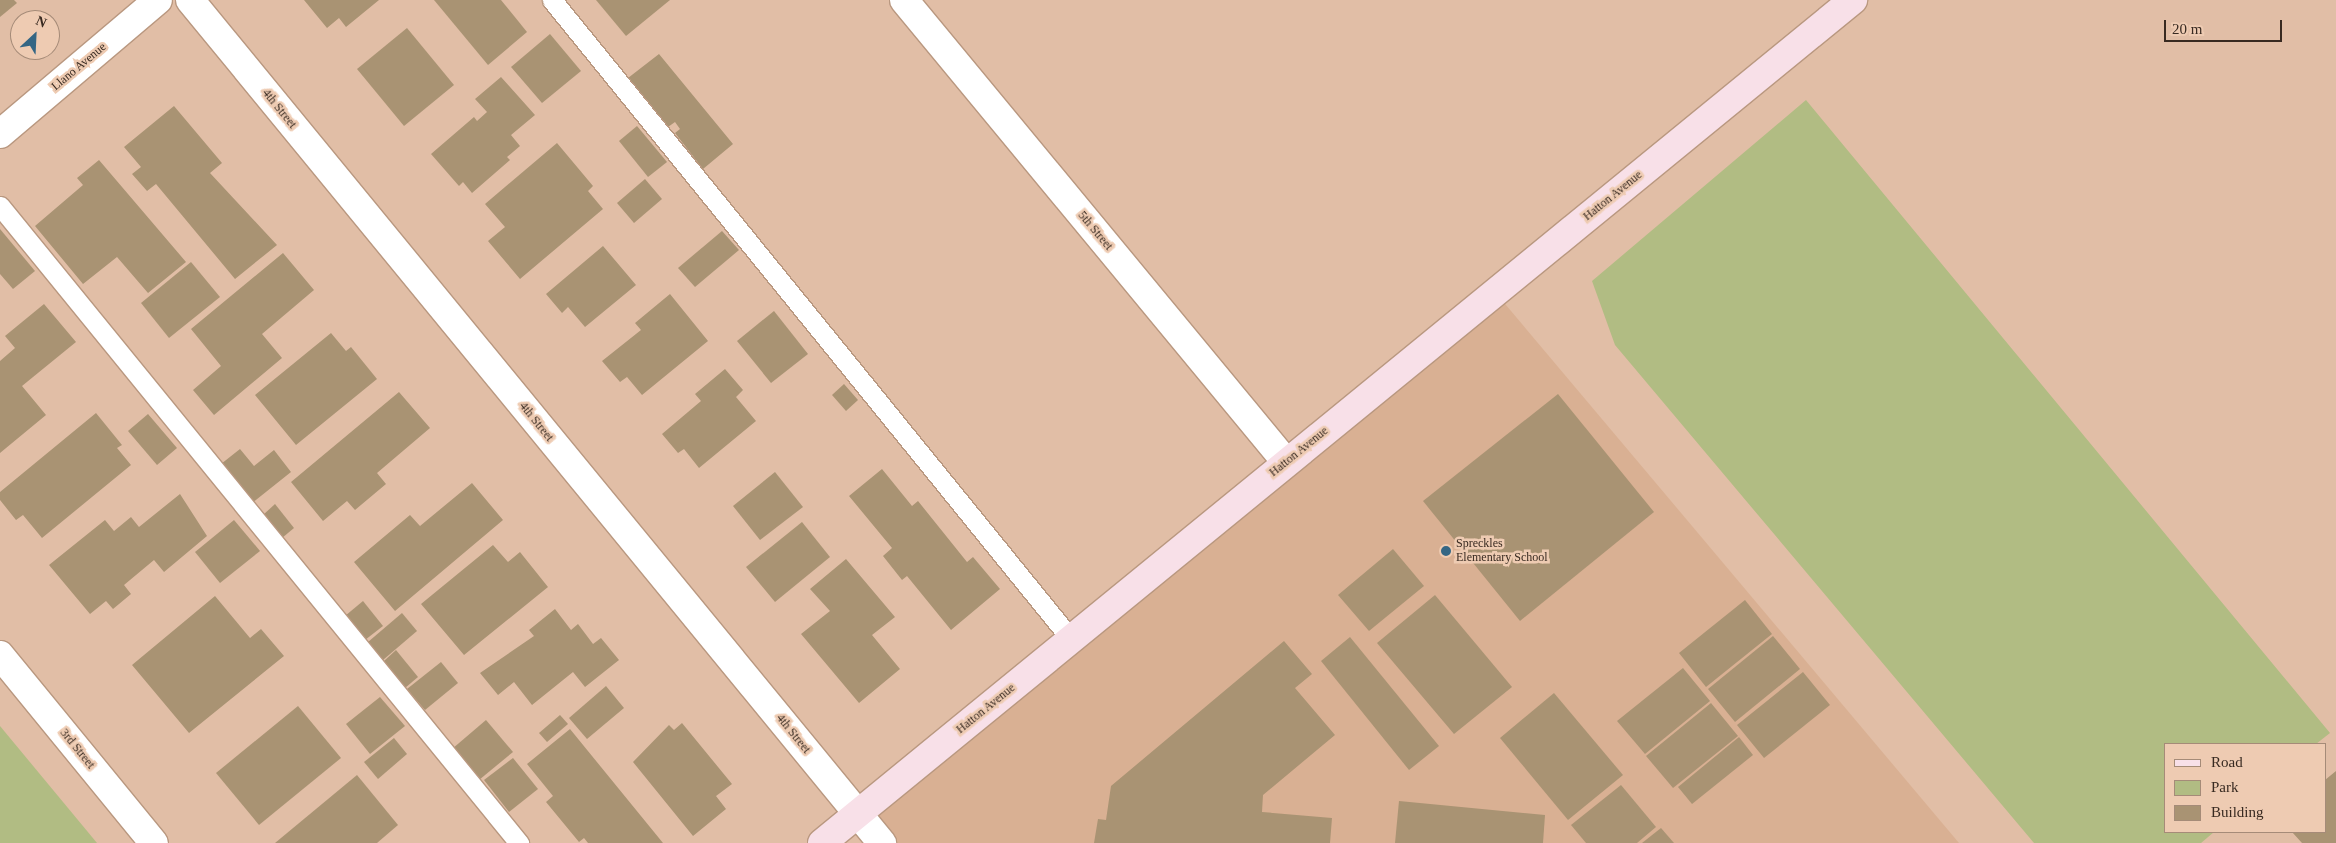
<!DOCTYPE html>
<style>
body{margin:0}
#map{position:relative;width:2336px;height:843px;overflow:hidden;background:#e1bea6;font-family:Georgia,serif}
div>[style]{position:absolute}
.built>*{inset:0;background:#d9b093}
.green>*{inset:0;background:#b1bc83}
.building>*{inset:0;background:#a99373}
.roads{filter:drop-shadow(1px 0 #b99880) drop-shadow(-1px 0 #b99880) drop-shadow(0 1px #b99880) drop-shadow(0 -1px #b99880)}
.lane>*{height:19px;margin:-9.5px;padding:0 9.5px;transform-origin:9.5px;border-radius:9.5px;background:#fff}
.street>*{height:28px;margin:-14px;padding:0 14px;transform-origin:14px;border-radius:14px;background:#fff}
.secondary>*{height:28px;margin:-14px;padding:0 14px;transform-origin:14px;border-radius:14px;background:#f8e0e8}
.dots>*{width:14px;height:14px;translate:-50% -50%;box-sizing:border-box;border:2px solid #eecbb2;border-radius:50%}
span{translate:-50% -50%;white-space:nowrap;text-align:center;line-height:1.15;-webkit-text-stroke:5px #eecbb2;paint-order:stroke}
.street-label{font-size:12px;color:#382a21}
.poi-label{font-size:12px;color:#382a21}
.left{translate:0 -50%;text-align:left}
.legend{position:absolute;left:2164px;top:743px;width:162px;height:90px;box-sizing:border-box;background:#eecbb2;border:1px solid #a58b78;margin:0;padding:6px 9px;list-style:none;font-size:15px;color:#382a21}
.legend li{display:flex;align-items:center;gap:10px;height:25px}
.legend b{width:25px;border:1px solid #a58b78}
.north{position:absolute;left:10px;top:10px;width:50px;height:50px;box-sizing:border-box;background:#eecbb2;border:1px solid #a58b78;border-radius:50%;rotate:25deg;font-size:14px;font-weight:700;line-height:20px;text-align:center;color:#382a21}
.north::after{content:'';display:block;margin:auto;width:18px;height:22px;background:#346684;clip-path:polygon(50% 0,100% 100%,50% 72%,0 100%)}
.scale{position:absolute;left:2164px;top:20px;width:118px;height:22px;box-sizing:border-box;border:2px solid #382a21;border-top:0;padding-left:6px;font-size:15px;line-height:18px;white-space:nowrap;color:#382a21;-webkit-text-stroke:4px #eecbb2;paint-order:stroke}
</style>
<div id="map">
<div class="built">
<div style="clip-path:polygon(1495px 292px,1959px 843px,882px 843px,858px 813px)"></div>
</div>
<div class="green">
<div style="clip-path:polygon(1806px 100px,2330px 733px,2316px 744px,2165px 744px,2165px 832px,2214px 832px,2201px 843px,2034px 843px,1615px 345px,1592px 281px)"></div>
<div style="clip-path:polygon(0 726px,97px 843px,0 843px)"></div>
</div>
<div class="building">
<div style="clip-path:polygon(0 0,14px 0,17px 3px,0 17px)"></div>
<div style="clip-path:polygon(304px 0,379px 0,346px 27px,339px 18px,327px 28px)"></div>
<div style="clip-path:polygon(434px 0,501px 0,527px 32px,488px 65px)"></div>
<div style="clip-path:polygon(596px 0,670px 0,626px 36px)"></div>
<div style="clip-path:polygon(407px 28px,454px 85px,404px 126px,357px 69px)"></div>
<div style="clip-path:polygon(550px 34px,581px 71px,542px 103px,511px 67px)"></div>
<div style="clip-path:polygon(659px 54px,733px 144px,703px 169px,675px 133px,680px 129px,675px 122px,668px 127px,628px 78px)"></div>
<div style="clip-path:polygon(501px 77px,535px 115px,511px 135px,520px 146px,507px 157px,510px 160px,472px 193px,463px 182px,459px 186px,431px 154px,474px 117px,477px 121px,487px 112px,475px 99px)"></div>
<div style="clip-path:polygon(174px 106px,222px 163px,210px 173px,277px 245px,235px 279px,156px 184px,147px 191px,132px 174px,141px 167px,124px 147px)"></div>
<div style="clip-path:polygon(637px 126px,667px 162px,648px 177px,619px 141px)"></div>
<div style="clip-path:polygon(557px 143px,593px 186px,588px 191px,603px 209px,520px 279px,488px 241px,505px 227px,485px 204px)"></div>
<div style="clip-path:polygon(99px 160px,186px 262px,148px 293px,117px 257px,83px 284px,35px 226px,83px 185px,77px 178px)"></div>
<div style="clip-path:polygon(645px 179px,662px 199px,634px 223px,617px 203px)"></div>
<div style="clip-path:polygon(0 229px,35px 271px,13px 289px,0 274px)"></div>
<div style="clip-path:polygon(722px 231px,739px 250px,695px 287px,678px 268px)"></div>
<div style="clip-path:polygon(603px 246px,636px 285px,585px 327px,568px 307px,562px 313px,546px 294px)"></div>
<div style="clip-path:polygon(283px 253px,314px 290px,262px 334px,282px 358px,214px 415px,193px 390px,221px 366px,191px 329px)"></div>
<div style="clip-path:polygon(191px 262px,220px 297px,169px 338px,141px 303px)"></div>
<div style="clip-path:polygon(670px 294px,708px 341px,642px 395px,627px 377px,620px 382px,602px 361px,641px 330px,635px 323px)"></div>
<div style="clip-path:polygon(44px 304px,76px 342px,22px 386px,46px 415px,0 453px,0 361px,15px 348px,5px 336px)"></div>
<div style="clip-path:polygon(774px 311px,808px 354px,771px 383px,737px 341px)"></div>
<div style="clip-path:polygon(331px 333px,346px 351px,351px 347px,377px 379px,296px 445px,255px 395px)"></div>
<div style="clip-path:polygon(725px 369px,743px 390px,736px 397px,756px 421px,699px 468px,684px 449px,678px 453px,662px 434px,701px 401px,695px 394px)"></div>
<div style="clip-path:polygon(844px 384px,858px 400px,846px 411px,832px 395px)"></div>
<div style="clip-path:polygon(399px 392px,430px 428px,377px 473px,386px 484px,355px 510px,347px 501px,323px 521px,291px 482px)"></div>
<div style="clip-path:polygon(1558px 394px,1654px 512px,1520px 621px,1423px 501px)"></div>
<div style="clip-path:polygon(96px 413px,122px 445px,117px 448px,131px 465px,42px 538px,23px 515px,16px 520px,0 500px,0 492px)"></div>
<div style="clip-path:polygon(148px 414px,177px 448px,157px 465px,128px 431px)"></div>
<div style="clip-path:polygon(240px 449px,254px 466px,274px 450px,291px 472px,252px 503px,221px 464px)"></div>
<div style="clip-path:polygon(882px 469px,912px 506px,918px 501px,967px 562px,973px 557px,1000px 589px,951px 630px,907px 576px,902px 580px,883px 556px,892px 548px,849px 496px)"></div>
<div style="clip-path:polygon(775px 472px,803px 507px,760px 540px,733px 506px)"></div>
<div style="clip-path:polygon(472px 483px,503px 520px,395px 611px,354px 562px,410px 515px,420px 526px)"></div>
<div style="clip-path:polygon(180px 494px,207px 536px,164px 572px,154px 560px,124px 585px,131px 594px,113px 609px,106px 601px,90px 614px,49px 565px,105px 520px,114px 531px,131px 517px,139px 527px)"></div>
<div style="clip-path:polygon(275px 504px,294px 528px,282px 538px,263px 515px)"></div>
<div style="clip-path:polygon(234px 520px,260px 551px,220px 583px,195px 552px)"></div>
<div style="clip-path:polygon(802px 522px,830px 557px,775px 602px,746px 567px)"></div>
<div style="clip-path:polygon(493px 545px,508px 562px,520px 552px,548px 587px,464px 655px,421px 604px)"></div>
<div style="clip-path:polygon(1393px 549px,1424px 586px,1369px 631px,1338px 595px)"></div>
<div style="clip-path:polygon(846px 559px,895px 617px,872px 635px,900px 669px,859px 703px,801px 634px,830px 611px,810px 589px)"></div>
<div style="clip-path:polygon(1435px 595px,1512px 687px,1454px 734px,1377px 643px)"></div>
<div style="clip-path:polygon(215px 596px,250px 638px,261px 629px,284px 656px,189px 733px,132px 665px)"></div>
<div style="clip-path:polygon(1745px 600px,1772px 634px,1706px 687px,1679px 653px)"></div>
<div style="clip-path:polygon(363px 601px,383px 626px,365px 640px,345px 616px)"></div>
<div style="clip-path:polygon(555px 609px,571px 630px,578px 624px,593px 644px,601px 638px,619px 660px,585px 687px,573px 672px,532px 705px,514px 682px,498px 695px,480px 673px,534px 636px,529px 630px)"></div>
<div style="clip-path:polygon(402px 613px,417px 631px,383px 660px,368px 642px)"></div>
<div style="clip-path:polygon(1773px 636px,1800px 669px,1735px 722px,1708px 689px)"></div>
<div style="clip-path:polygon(1350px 637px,1439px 746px,1409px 770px,1321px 661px)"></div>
<div style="clip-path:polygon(1284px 641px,1312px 674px,1295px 688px,1335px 735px,1263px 795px,1262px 812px,1332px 818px,1330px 843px,1094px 843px,1098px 819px,1106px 820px,1111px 786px)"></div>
<div style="clip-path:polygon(396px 650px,418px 677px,405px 688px,384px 661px)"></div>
<div style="clip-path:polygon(441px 662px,458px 683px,425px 710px,407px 689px)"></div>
<div style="clip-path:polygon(1683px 668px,1710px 701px,1645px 754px,1617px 721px)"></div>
<div style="clip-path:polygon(1803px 672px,1830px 705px,1764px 758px,1737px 725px)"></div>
<div style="clip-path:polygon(606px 686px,624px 708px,587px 739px,569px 718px)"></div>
<div style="clip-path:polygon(1554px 693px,1623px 775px,1568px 820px,1500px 738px)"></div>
<div style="clip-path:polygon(380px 697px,405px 726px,370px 754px,346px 724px)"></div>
<div style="clip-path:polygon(1711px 703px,1738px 736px,1673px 788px,1646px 756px)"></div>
<div style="clip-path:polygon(298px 706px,341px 758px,259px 825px,216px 773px)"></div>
<div style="clip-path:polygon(560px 715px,568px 724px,547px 742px,539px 733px)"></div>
<div style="clip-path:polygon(486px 720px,513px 752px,479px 780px,452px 749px)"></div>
<div style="clip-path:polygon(682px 723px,732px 784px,716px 796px,726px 809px,693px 836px,633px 762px,669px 725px,674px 730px)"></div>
<div style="clip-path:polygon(570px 729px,663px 843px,588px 843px,584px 838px,579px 842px,546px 802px,553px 796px,527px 764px)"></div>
<div style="clip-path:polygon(1739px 737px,1753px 755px,1692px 804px,1678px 787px)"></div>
<div style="clip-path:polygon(394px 738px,407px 754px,378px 779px,364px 762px)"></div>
<div style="clip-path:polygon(513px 758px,538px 789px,509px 812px,484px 780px)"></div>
<div style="clip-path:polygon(2336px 771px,2336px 843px,2302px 843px,2292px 832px,2325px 832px,2325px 780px)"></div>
<div style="clip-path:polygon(357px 775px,398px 825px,377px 843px,275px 843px)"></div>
<div style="clip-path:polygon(1621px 785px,1656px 827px,1637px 843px,1586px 843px,1571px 825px)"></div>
<div style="clip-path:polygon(1399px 801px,1545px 815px,1543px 843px,1395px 843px)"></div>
<div style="clip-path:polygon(1661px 828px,1674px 843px,1642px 843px)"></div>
</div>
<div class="roads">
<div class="lane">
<div style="left:552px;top:0;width:823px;rotate:50.92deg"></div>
<div style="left:0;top:206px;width:822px;rotate:50.83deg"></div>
</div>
<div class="street">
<div style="left:190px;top:0;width:1091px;rotate:50.62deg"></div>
<div style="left:904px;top:0;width:599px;rotate:50.41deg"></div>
<div style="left:0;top:134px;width:207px;rotate:-40.3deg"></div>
<div style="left:0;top:655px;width:243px;rotate:50.7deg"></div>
</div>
<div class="secondary">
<div style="left:822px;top:843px;width:1332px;rotate:-39.27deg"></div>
</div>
</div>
<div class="dots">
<div style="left:1446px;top:551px;background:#346684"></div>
</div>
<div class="street-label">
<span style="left:79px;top:67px;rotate:-40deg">Llano Avenue</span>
<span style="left:279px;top:109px;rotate:51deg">4th Street</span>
<span style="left:1613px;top:196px;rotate:-39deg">Hatton Avenue</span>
<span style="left:1095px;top:231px;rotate:50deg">5th Street</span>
<span style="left:536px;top:422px;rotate:51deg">4th Street</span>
<span style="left:1299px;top:452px;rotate:-39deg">Hatton Avenue</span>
<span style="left:986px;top:709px;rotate:-39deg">Hatton Avenue</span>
<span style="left:793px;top:734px;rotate:51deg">4th Street</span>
<span style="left:77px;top:749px;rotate:51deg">3rd Street</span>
</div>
<div class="poi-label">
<span class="left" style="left:1456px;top:551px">Spreckles<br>Elementary School</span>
</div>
<ul class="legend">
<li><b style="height:6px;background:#f8e0e8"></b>Road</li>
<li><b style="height:14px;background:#b1bc83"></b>Park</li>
<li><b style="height:14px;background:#a99373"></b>Building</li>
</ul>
<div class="north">N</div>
<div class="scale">20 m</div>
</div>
